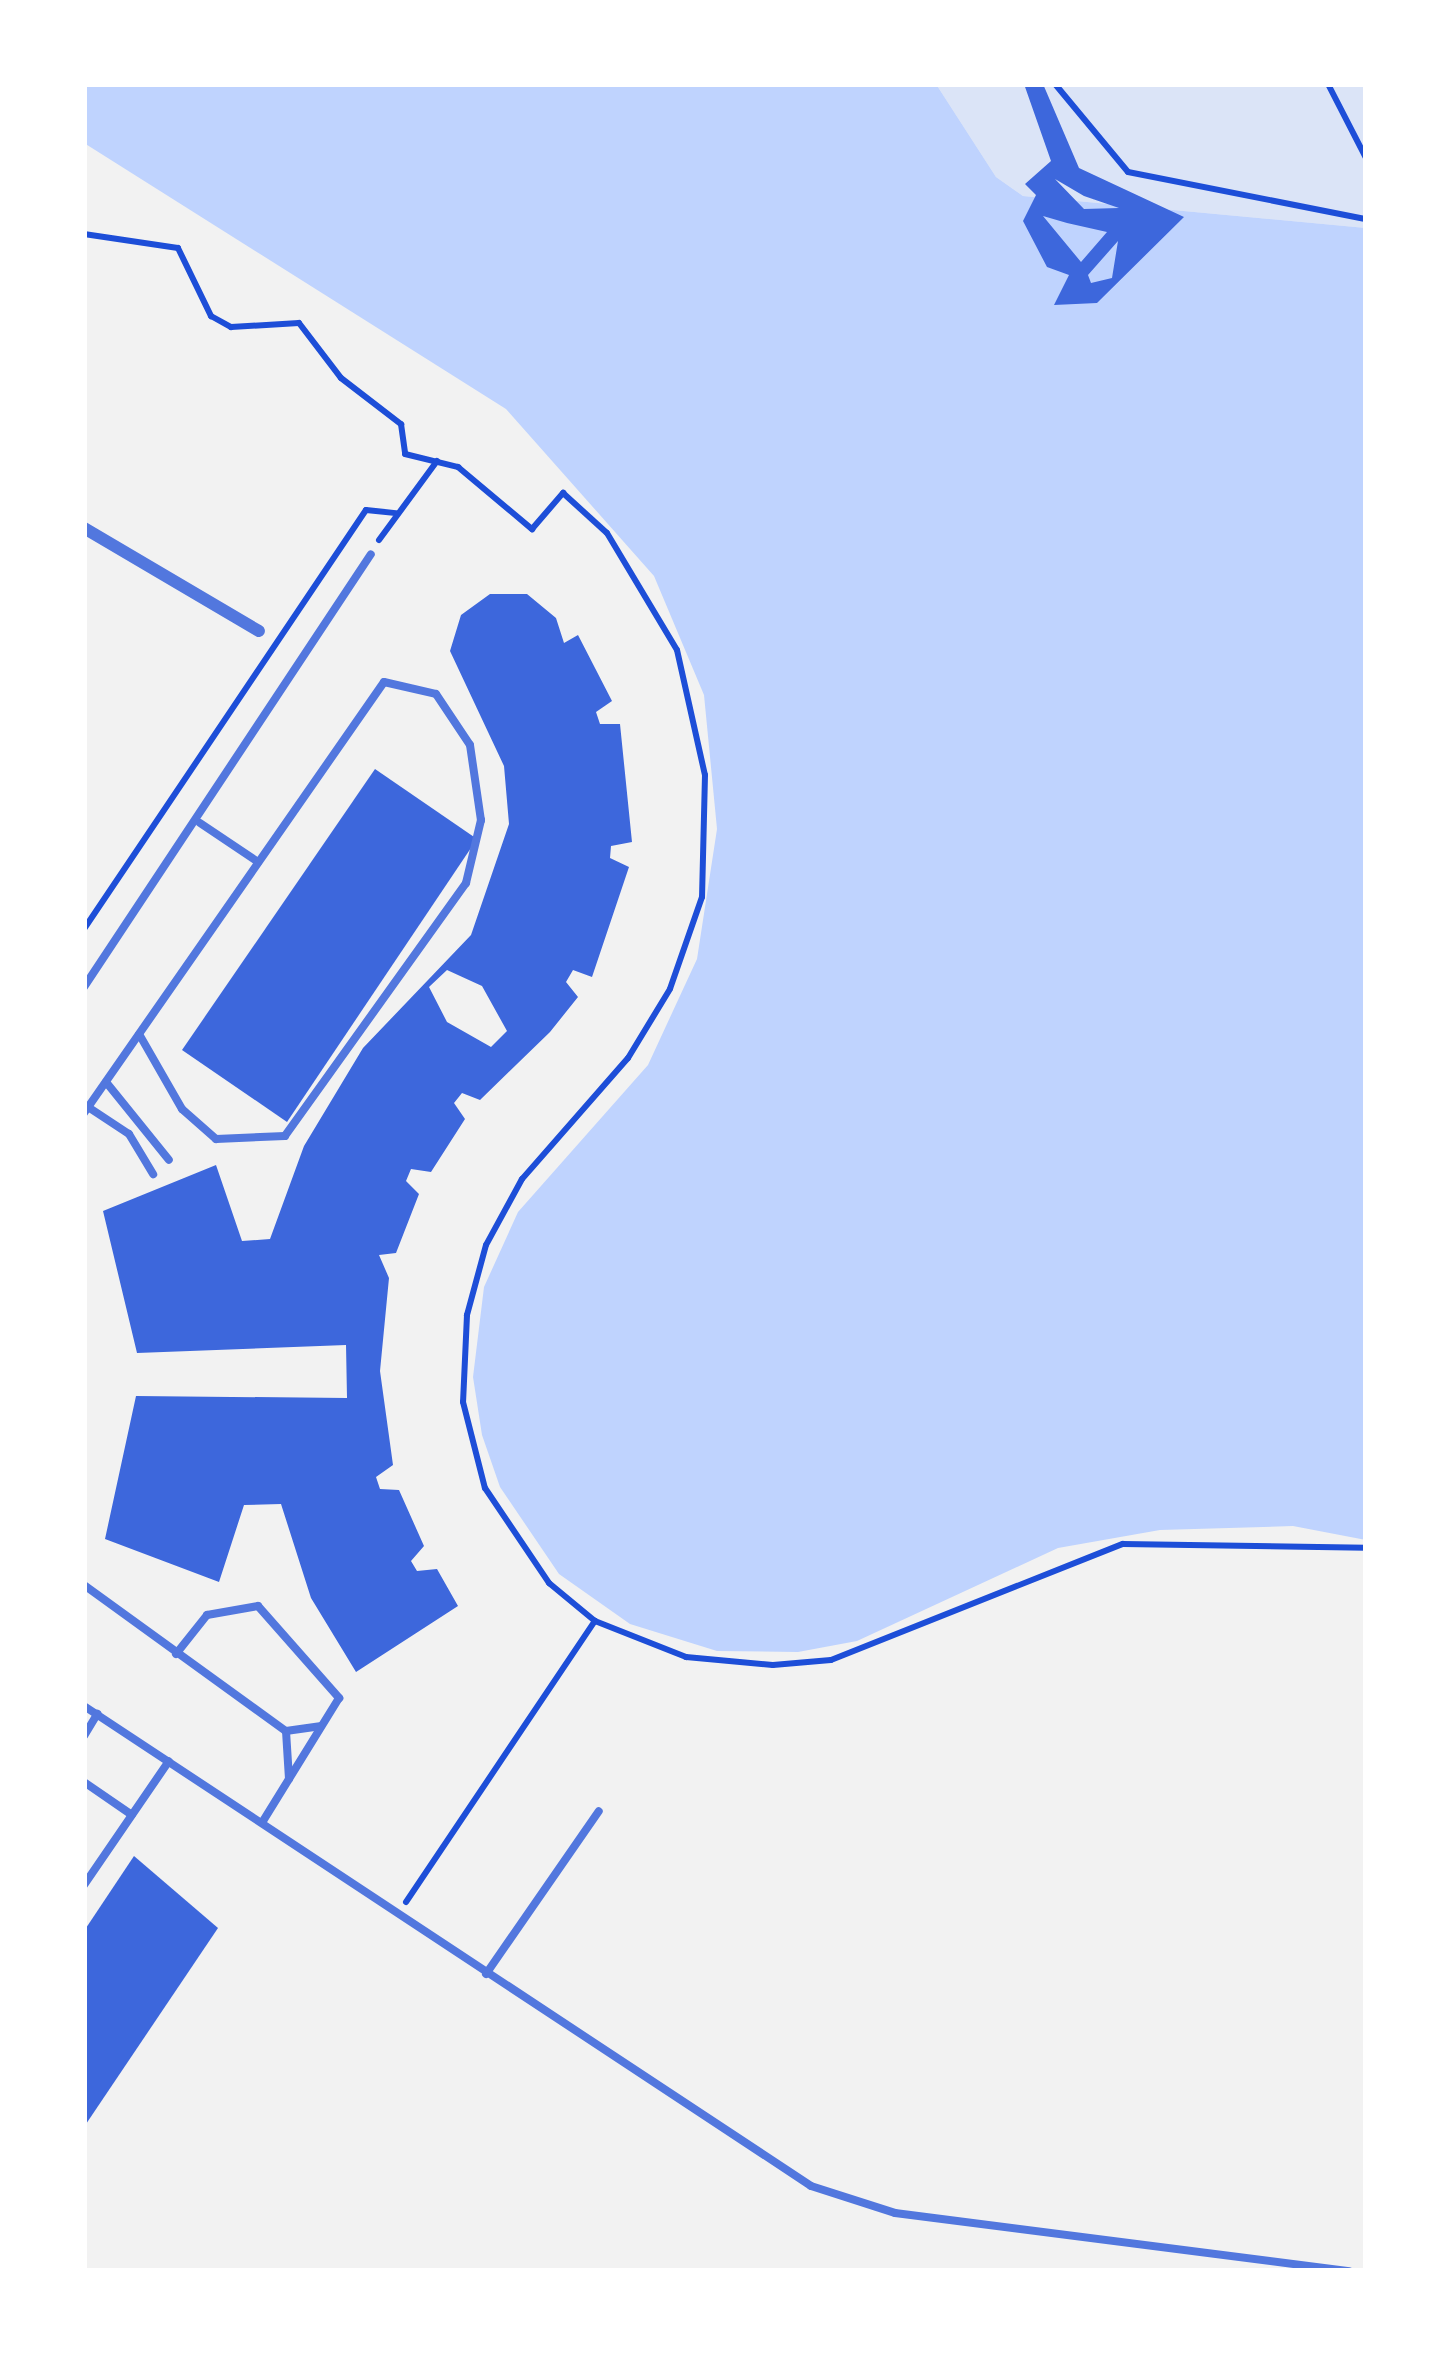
<!DOCTYPE html>
<style>
body{margin:0}
#map{position:relative;width:1450px;height:2355px;overflow:hidden;background:#f2f2f2;font-family:"Fira Sans Condensed",sans-serif}
div>[style]{position:absolute}
.green>*{inset:0;background:#dbe4f7}
.water>*{inset:0;background:#bfd3fe}
.building>*{inset:0;background:#3d67dc}
.path>*{height:6px;margin:-3px;padding:0 3px;transform-origin:3px;border-radius:3px;background:#1d4ed8}
.service>*{height:8px;margin:-4px;padding:0 4px;transform-origin:4px;border-radius:4px;background:#5277de}
.minor>*{height:12px;margin:-6px;padding:0 6px;transform-origin:6px;border-radius:6px;background:#5277de}
span{translate:-50% -50%;white-space:nowrap;text-align:center;line-height:1.15;-webkit-text-stroke:12px #fff;paint-order:stroke}
.frame{position:absolute;inset:0;border:87px solid #fff;pointer-events:none}
</style>
<div id="map">
<div class="green">
<div style="clip-path:polygon(936px 84px,1366px 84px,1366px 228px,1023px 196px,996px 177px)"></div>
</div>
<div class="water">
<div style="clip-path:polygon(84px 84px,936px 84px,996px 177px,1023px 196px,1366px 228px,1366px 1540px,1293px 1526px,1160px 1530px,1058px 1548px,857px 1641px,798px 1652px,717px 1651px,630px 1624px,559px 1574px,500px 1487px,482px 1435px,473px 1377px,484px 1287px,518px 1212px,648px 1065px,697px 959px,717px 829px,704px 695px,654px 576px,506px 409px,84px 143px)"></div>
</div>
<div class="building">
<div style="clip-path:polygon(evenodd,1024px 84px,1043px 84px,1079px 168px,1184px 217px,1097px 303px,1054px 305px,1069px 275px,1047px 267px,1023px 221px,1036px 195px,1025px 184px,1051px 161px,1024px 84px,1055px 179px,1084px 196px,1119px 208px,1084px 209px,1055px 179px,1024px 84px,1043px 216px,1067px 223px,1107px 232px,1081px 262px,1043px 216px,1024px 84px,1118px 241px,1112px 278px,1091px 283px,1088px 275px,1118px 241px)"></div>
<div style="clip-path:polygon(evenodd,490px 594px,527px 594px,556px 618px,564px 643px,578px 635px,612px 701px,596px 712px,600px 724px,620px 724px,632px 842px,611px 846px,610px 858px,629px 867px,592px 977px,573px 970px,566px 982px,578px 997px,550px 1032px,480px 1100px,462px 1093px,454px 1103px,465px 1119px,431px 1172px,411px 1169px,406px 1181px,419px 1194px,396px 1253px,379px 1255px,389px 1278px,380px 1371px,393px 1465px,376px 1477px,380px 1489px,399px 1490px,424px 1546px,411px 1561px,417px 1571px,437px 1569px,458px 1606px,356px 1672px,311px 1598px,281px 1504px,244px 1505px,219px 1582px,105px 1539px,136px 1396px,347px 1398px,346px 1345px,137px 1353px,103px 1211px,216px 1165px,242px 1241px,270px 1239px,304px 1146px,363px 1048px,471px 935px,509px 824px,504px 766px,450px 651px,461px 615px,490px 594px,447px 970px,482px 986px,507px 1031px,491px 1047px,447px 1022px,429px 987px,447px 970px)"></div>
<div style="clip-path:polygon(375px 769px,477px 839px,287px 1122px,182px 1050px)"></div>
<div style="clip-path:polygon(134px 1856px,218px 1928px,84px 2127px,84px 1931px)"></div>
</div>
<div class="path">
<div style="left:1055px;top:84px;width:114px;rotate:50.3deg"></div>
<div style="left:1128px;top:172px;width:243px;rotate:11.2deg"></div>
<div style="left:1328px;top:84px;width:83px;rotate:62.8deg"></div>
<div style="left:84px;top:234px;width:95px;rotate:8.5deg"></div>
<div style="left:178px;top:248px;width:76px;rotate:64.1deg"></div>
<div style="left:211px;top:316px;width:23px;rotate:29deg"></div>
<div style="left:231px;top:327px;width:68px;rotate:-3.4deg"></div>
<div style="left:299px;top:323px;width:69px;rotate:52.6deg"></div>
<div style="left:341px;top:378px;width:76px;rotate:37.5deg"></div>
<div style="left:401px;top:424px;width:30px;rotate:82deg"></div>
<div style="left:405px;top:454px;width:55px;rotate:13.8deg"></div>
<div style="left:458px;top:467px;width:97px;rotate:40deg"></div>
<div style="left:532px;top:529px;width:48px;rotate:-49.3deg"></div>
<div style="left:563px;top:493px;width:59px;rotate:42.3deg"></div>
<div style="left:607px;top:533px;width:136px;rotate:59.1deg"></div>
<div style="left:677px;top:650px;width:128px;rotate:77.4deg"></div>
<div style="left:705px;top:775px;width:122px;rotate:91.4deg"></div>
<div style="left:702px;top:897px;width:97px;rotate:109.2deg"></div>
<div style="left:670px;top:989px;width:81px;rotate:121.3deg"></div>
<div style="left:628px;top:1058px;width:161px;rotate:131.2deg"></div>
<div style="left:522px;top:1179px;width:75px;rotate:118.6deg"></div>
<div style="left:486px;top:1245px;width:73px;rotate:105.2deg"></div>
<div style="left:467px;top:1315px;width:87px;rotate:92.6deg"></div>
<div style="left:463px;top:1402px;width:89px;rotate:75.7deg"></div>
<div style="left:485px;top:1488px;width:115px;rotate:56deg"></div>
<div style="left:549px;top:1583px;width:60px;rotate:39.6deg"></div>
<div style="left:595px;top:1621px;width:98px;rotate:21.6deg"></div>
<div style="left:686px;top:1657px;width:87px;rotate:5.3deg"></div>
<div style="left:773px;top:1665px;width:58px;rotate:-4.9deg"></div>
<div style="left:831px;top:1660px;width:314px;rotate:-21.7deg"></div>
<div style="left:1123px;top:1544px;width:243px;rotate:0.9deg"></div>
<div style="left:379px;top:540px;width:98px;rotate:-53.7deg"></div>
<div style="left:84px;top:929px;width:505px;rotate:-56.06deg"></div>
<div style="left:366px;top:510px;width:30px;rotate:6deg"></div>
<div style="left:406px;top:1902px;width:339px;rotate:-56.1deg"></div>
</div>
<div class="service">
<div style="left:200px;top:823px;width:70px;rotate:33.9deg"></div>
<div style="left:84px;top:987px;width:519px;rotate:-56.46deg"></div>
<div style="left:106px;top:1082px;width:100px;rotate:51.1deg"></div>
<div style="left:88px;top:1107px;width:49px;rotate:33.4deg"></div>
<div style="left:129px;top:1134px;width:47px;rotate:59deg"></div>
<div style="left:84px;top:1113px;width:525px;rotate:-55.16deg"></div>
<div style="left:384px;top:682px;width:53px;rotate:13deg"></div>
<div style="left:436px;top:694px;width:61px;rotate:56.3deg"></div>
<div style="left:470px;top:745px;width:76px;rotate:81.7deg"></div>
<div style="left:481px;top:820px;width:65px;rotate:103.4deg"></div>
<div style="left:466px;top:883px;width:311px;rotate:125.6deg"></div>
<div style="left:285px;top:1136px;width:69px;rotate:177.5deg"></div>
<div style="left:216px;top:1139px;width:45px;rotate:-138.6deg"></div>
<div style="left:182px;top:1109px;width:86px;rotate:-119.8deg"></div>
<div style="left:84px;top:1585px;width:249px;rotate:35.9deg"></div>
<div style="left:286px;top:1731px;width:34px;rotate:-8deg"></div>
<div style="left:176px;top:1654px;width:50px;rotate:-51.5deg"></div>
<div style="left:207px;top:1615px;width:52px;rotate:-10deg"></div>
<div style="left:258px;top:1606px;width:123px;rotate:48.6deg"></div>
<div style="left:339px;top:1698px;width:145px;rotate:121.7deg"></div>
<div style="left:84px;top:1706px;width:871px;rotate:33.43deg"></div>
<div style="left:811px;top:2186px;width:88px;rotate:17.8deg"></div>
<div style="left:895px;top:2213px;width:458px;rotate:7.3deg"></div>
<div style="left:286px;top:1731px;width:48px;rotate:86.4deg"></div>
<div style="left:84px;top:1736px;width:26px;rotate:-59deg"></div>
<div style="left:84px;top:1782px;width:58px;rotate:34.5deg"></div>
<div style="left:84px;top:1885px;width:150px;rotate:-55.6deg"></div>
<div style="left:486px;top:1974px;width:198px;rotate:-55.3deg"></div>
</div>
<div class="minor">
<div style="left:84px;top:528px;width:203px;rotate:30.5deg"></div>
</div>
<div class="frame"></div>
</div>
